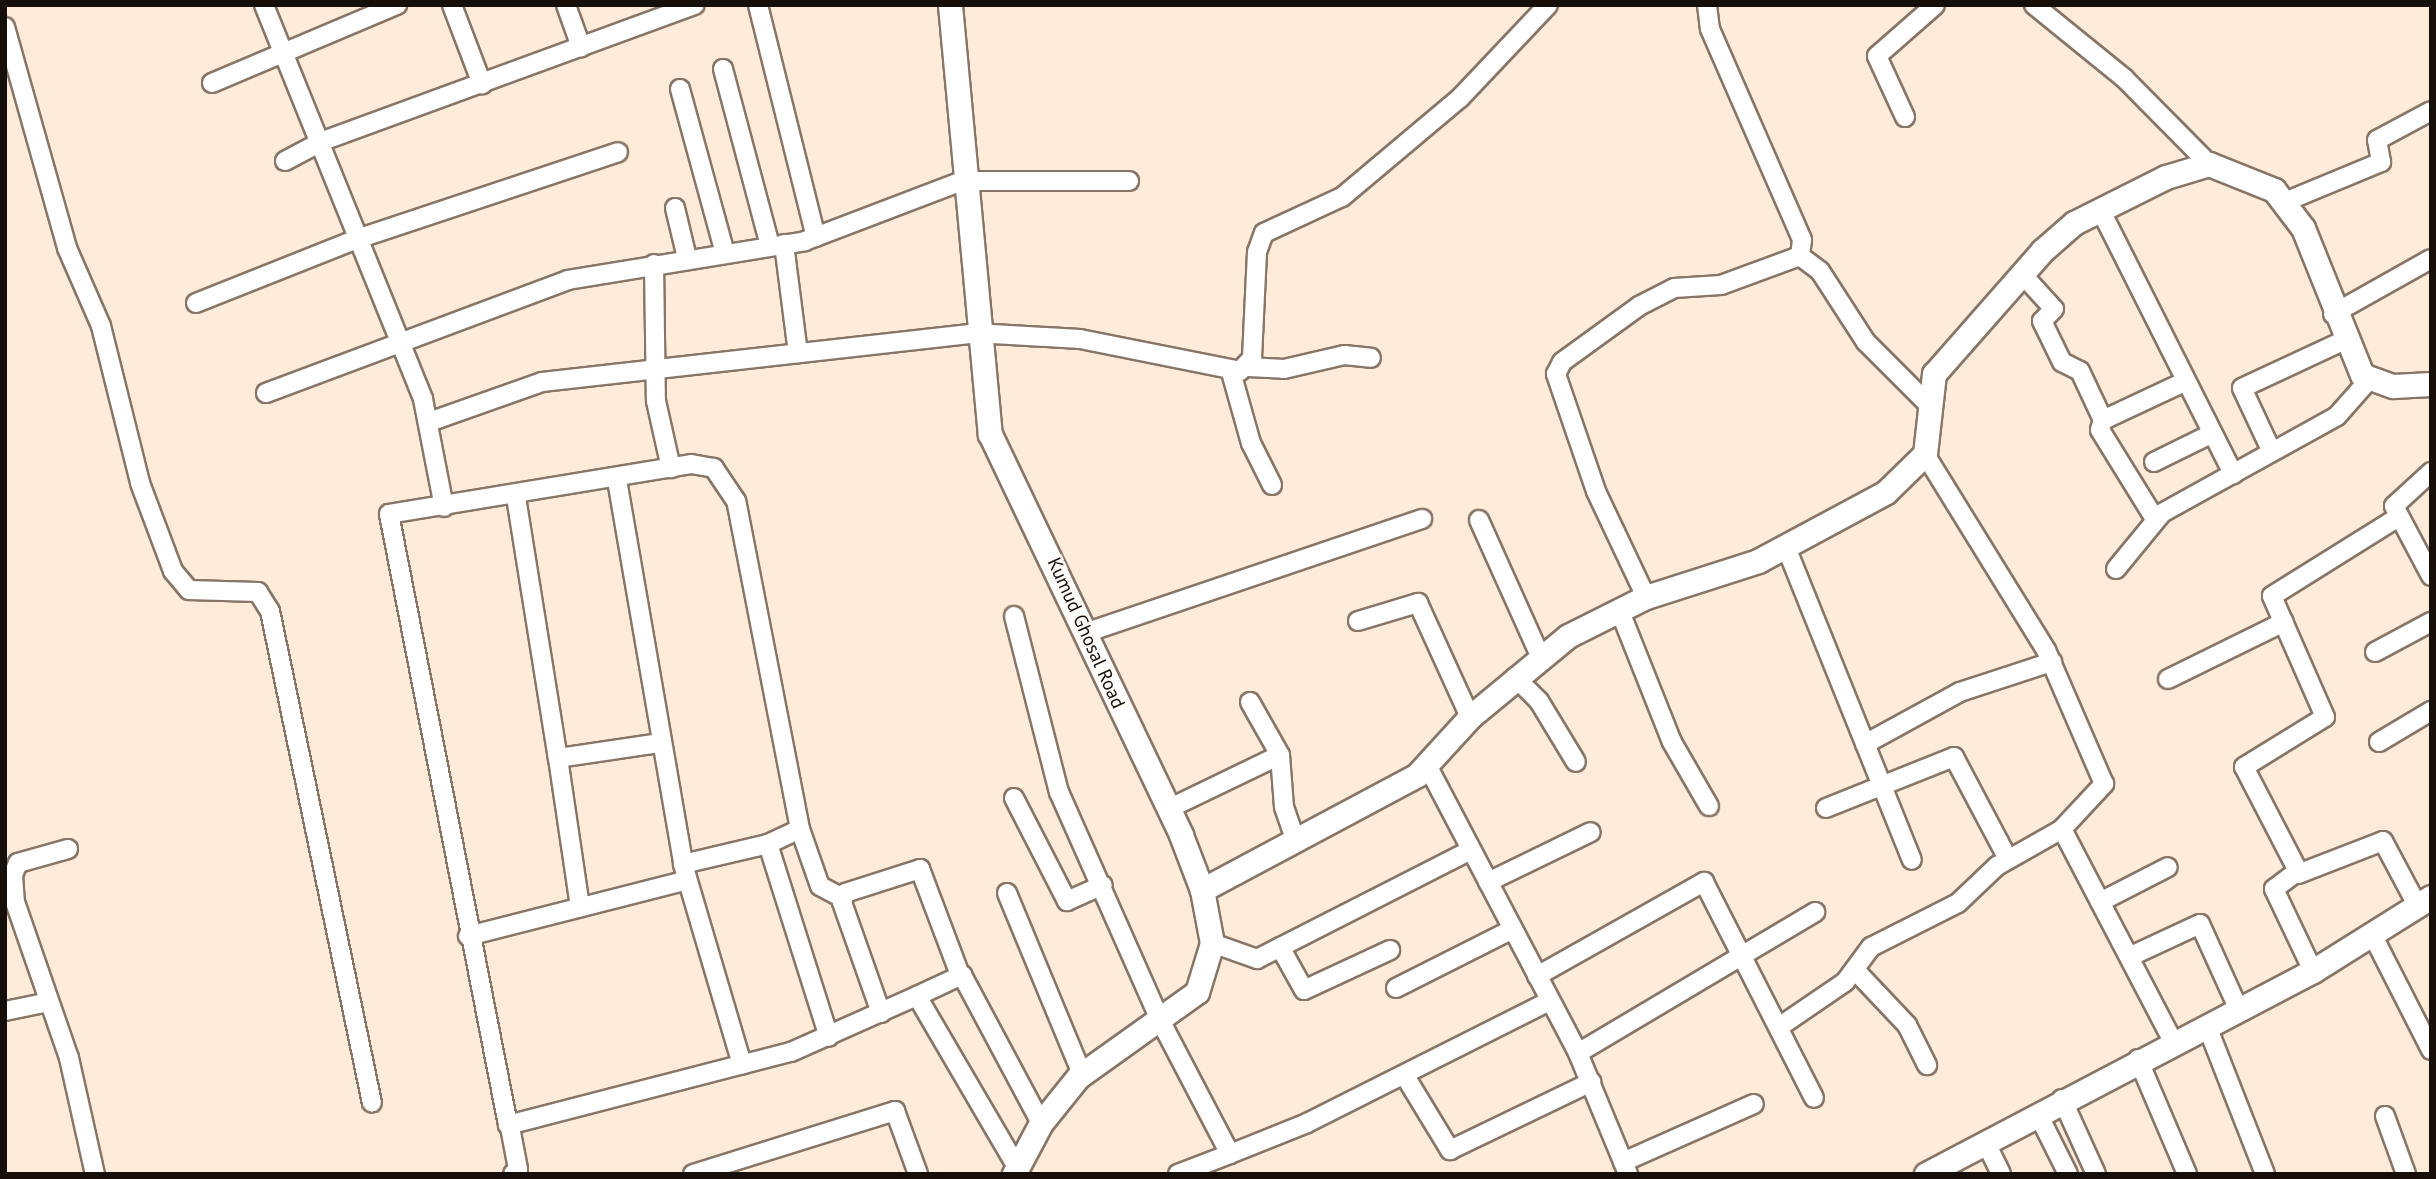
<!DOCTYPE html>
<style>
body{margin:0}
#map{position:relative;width:2436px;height:1179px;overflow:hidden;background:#feebd9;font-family:"PT Sans",sans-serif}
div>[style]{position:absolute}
.roads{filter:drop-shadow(2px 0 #877667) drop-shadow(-2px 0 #877667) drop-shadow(0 2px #877667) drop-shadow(0 -2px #877667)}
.minor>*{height:18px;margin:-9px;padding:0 9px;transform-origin:9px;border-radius:9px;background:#fff}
.tertiary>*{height:23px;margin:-11.5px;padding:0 11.5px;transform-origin:11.5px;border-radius:11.5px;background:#fff}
span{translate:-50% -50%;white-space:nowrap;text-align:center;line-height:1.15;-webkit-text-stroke:5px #fffbf8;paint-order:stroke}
.street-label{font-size:19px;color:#150e09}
.frame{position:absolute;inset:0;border:7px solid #150e09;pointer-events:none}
</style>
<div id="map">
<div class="roads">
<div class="minor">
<div style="left:264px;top:5px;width:425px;rotate:68deg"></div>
<div style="left:423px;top:399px;width:110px;rotate:79deg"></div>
<div style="left:452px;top:5px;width:85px;rotate:69.2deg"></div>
<div style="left:566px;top:5px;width:45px;rotate:70.3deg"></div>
<div style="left:758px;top:5px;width:239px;rotate:76deg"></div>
<div style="left:1707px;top:5px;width:24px;rotate:83deg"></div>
<div style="left:1710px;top:29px;width:230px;rotate:66.4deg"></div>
<div style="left:1802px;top:240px;width:16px;rotate:97deg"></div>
<div style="left:2034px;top:5px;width:116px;rotate:39deg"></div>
<div style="left:2124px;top:78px;width:121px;rotate:45.3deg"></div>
<div style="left:5px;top:27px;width:230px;rotate:74.3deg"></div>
<div style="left:67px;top:248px;width:85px;rotate:66.4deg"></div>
<div style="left:101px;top:326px;width:162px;rotate:76deg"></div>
<div style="left:140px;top:483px;width:94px;rotate:69.4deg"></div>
<div style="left:173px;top:571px;width:25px;rotate:50deg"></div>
<div style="left:189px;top:590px;width:69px;rotate:1.7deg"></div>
<div style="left:258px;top:592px;width:22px;rotate:58deg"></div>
<div style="left:270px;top:611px;width:502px;rotate:78.29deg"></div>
<div style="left:723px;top:69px;width:183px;rotate:75.1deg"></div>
<div style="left:212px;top:83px;width:201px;rotate:-22.9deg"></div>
<div style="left:680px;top:89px;width:170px;rotate:74.7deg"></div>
<div style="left:1905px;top:117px;width:67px;rotate:-114.7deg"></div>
<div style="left:1877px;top:56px;width:77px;rotate:-41.3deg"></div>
<div style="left:285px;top:161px;width:40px;rotate:-28deg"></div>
<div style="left:320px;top:142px;width:399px;rotate:-20.1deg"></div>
<div style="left:2287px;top:201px;width:102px;rotate:-22.5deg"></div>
<div style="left:2381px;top:162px;width:22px;rotate:-100deg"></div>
<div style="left:2377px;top:140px;width:61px;rotate:-28.2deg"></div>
<div style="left:675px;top:208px;width:51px;rotate:76.5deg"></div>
<div style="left:2100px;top:209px;width:297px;rotate:63.3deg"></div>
<div style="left:784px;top:244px;width:110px;rotate:82.7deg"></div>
<div style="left:654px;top:264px;width:137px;rotate:89.2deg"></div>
<div style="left:656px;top:401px;width:69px;rotate:77.4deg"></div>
<div style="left:2022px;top:274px;width:47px;rotate:47.6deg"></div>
<div style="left:2054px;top:309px;width:17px;rotate:135deg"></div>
<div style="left:2042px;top:321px;width:46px;rotate:64deg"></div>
<div style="left:2062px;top:362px;width:20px;rotate:27deg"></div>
<div style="left:2080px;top:371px;width:54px;rotate:64.9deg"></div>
<div style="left:2103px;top:420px;width:10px;rotate:107deg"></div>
<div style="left:2100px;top:430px;width:105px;rotate:58.3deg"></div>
<div style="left:196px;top:303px;width:173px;rotate:-21.7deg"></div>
<div style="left:357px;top:239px;width:275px;rotate:-18.4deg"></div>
<div style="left:2333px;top:314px;width:112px;rotate:-29.3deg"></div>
<div style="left:1248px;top:367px;width:36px;rotate:3deg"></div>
<div style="left:1284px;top:369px;width:62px;rotate:-13.1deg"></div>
<div style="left:1344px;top:355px;width:27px;rotate:6deg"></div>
<div style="left:1231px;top:372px;width:74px;rotate:74.3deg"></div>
<div style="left:1251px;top:443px;width:47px;rotate:63.4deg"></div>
<div style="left:266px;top:393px;width:322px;rotate:-20.5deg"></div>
<div style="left:568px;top:280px;width:240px;rotate:-9.3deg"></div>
<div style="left:805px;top:241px;width:168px;rotate:-20.9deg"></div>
<div style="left:962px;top:181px;width:167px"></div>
<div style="left:2103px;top:420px;width:89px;rotate:-25.1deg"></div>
<div style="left:429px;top:422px;width:120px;rotate:-19.5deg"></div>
<div style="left:542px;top:382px;width:437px;rotate:-6.4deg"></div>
<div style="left:976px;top:333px;width:104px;rotate:3.3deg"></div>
<div style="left:1080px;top:339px;width:163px;rotate:11.3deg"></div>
<div style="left:1240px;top:371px;width:18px;rotate:-47deg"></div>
<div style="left:1252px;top:358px;width:106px;rotate:-87.3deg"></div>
<div style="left:1257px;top:252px;width:20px;rotate:-70deg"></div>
<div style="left:1264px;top:233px;width:86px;rotate:-24.8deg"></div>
<div style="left:1342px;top:197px;width:154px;rotate:-40deg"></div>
<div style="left:1460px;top:98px;width:128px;rotate:-46.6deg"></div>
<div style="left:2271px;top:450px;width:68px;rotate:-115.1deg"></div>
<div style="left:2242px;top:388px;width:111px;rotate:-25deg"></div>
<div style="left:2154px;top:462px;width:64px;rotate:-26.2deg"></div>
<div style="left:2431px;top:472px;width:50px;rotate:137.4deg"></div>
<div style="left:2394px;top:506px;width:79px;rotate:62.1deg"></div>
<div style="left:617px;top:480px;width:390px;rotate:80.2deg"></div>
<div style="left:683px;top:864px;width:209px;rotate:73.6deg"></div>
<div style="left:516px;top:497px;width:264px;rotate:80.9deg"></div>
<div style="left:558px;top:758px;width:103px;rotate:-8.4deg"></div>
<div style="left:1479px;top:520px;width:149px;rotate:65.8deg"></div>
<div style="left:1786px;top:547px;width:337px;rotate:68.1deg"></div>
<div style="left:2116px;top:569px;width:72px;rotate:-50.6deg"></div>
<div style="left:2162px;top:513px;width:200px;rotate:-29deg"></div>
<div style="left:2337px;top:416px;width:47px;rotate:-48.5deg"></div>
<div style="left:1646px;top:597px;width:117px;rotate:-115.3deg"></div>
<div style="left:1596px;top:491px;width:124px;rotate:-108.9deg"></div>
<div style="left:1556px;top:374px;width:13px;rotate:-63deg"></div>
<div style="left:1562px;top:362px;width:95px;rotate:-36deg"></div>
<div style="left:1639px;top:306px;width:39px;rotate:-27deg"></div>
<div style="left:1674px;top:288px;width:47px;rotate:-3.7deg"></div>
<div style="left:1721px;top:285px;width:84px;rotate:-20.2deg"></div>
<div style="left:1800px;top:256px;width:25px;rotate:37deg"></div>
<div style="left:1820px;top:271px;width:85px;rotate:57.1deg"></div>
<div style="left:1866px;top:342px;width:88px;rotate:45deg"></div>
<div style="left:1619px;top:609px;width:143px;rotate:68.3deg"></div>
<div style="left:1672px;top:742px;width:74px;rotate:60deg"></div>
<div style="left:1014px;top:616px;width:182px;rotate:75.7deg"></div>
<div style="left:1059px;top:792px;width:252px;rotate:66.1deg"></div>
<div style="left:1161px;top:1022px;width:149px;rotate:62.4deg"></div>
<div style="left:1230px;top:1154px;width:83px;rotate:-21.9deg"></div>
<div style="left:1307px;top:1123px;width:272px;rotate:-26.7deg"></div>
<div style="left:1358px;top:621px;width:63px;rotate:-16.7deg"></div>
<div style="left:1418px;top:603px;width:125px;rotate:65.5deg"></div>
<div style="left:1085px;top:633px;width:356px;rotate:-18.7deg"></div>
<div style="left:2375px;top:652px;width:64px;rotate:-28.2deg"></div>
<div style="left:1515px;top:677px;width:34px;rotate:45deg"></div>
<div style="left:1539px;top:701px;width:71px;rotate:58.8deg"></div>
<div style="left:2168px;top:679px;width:129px;rotate:-26.2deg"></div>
<div style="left:1250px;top:702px;width:61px;rotate:60.5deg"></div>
<div style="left:1280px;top:755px;width:52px;rotate:85.6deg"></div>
<div style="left:1284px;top:807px;width:36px;rotate:71deg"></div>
<div style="left:2379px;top:742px;width:61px;rotate:-30.8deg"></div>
<div style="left:1865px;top:744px;width:108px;rotate:-28.7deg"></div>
<div style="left:1960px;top:692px;width:97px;rotate:-18.1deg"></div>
<div style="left:558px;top:758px;width:151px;rotate:81.6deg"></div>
<div style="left:1428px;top:767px;width:323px;rotate:62.3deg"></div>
<div style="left:1578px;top:1053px;width:131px;rotate:67.5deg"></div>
<div style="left:1014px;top:798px;width:116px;rotate:62.8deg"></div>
<div style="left:1067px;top:901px;width:39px;rotate:-24deg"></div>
<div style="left:1826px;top:808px;width:138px;rotate:-21.7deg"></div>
<div style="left:1954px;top:757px;width:115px;rotate:62.1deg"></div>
<div style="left:1168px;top:809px;width:124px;rotate:-25.7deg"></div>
<div style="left:800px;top:829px;width:60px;rotate:70.7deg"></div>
<div style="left:820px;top:886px;width:24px;rotate:28deg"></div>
<div style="left:2062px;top:829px;width:239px;rotate:62.4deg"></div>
<div style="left:768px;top:844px;width:35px;rotate:-25deg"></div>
<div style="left:800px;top:829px;width:334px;rotate:-101deg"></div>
<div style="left:736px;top:501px;width:40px;rotate:-124deg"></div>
<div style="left:714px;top:468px;width:23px;rotate:-170deg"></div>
<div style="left:691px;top:464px;width:306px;rotate:170.6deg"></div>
<div style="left:389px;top:514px;width:622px;rotate:78.98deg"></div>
<div style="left:508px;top:1125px;width:292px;rotate:-14.5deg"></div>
<div style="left:791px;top:1052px;width:138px;rotate:-24deg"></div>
<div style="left:917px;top:996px;width:194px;rotate:59.7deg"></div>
<div style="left:68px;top:849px;width:52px;rotate:164.4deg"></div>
<div style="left:18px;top:863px;width:13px;rotate:113deg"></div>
<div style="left:13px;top:875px;width:27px;rotate:86deg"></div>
<div style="left:15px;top:902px;width:165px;rotate:70.9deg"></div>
<div style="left:69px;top:1058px;width:119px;rotate:77.4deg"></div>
<div style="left:683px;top:864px;width:87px;rotate:-13.2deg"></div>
<div style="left:768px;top:844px;width:202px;rotate:72.5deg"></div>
<div style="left:2298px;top:874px;width:91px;rotate:-21.2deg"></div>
<div style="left:2383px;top:841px;width:72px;rotate:62deg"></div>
<div style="left:1488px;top:882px;width:114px;rotate:-25.9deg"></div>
<div style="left:1007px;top:893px;width:196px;rotate:67.5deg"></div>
<div style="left:2100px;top:902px;width:76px;rotate:-27.2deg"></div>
<div style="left:2372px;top:934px;width:130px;rotate:63deg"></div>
<div style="left:468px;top:936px;width:226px;rotate:-14.3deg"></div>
<div style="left:1212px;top:943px;width:48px;rotate:19.6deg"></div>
<div style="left:1257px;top:959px;width:240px;rotate:-27deg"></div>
<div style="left:1280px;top:947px;width:49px;rotate:60.8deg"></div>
<div style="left:1304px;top:990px;width:95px;rotate:-24.9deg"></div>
<div style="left:2131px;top:956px;width:76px;rotate:-24.9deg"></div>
<div style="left:2200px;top:924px;width:94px;rotate:65.6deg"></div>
<div style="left:1855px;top:970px;width:76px;rotate:46.6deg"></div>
<div style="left:1907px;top:1025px;width:45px;rotate:63.4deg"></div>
<div style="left:2313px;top:971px;width:91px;rotate:-115.4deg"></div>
<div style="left:2274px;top:889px;width:30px;rotate:-37deg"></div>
<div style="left:2298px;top:871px;width:117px;rotate:-117.4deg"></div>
<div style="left:2244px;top:767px;width:95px;rotate:-31.7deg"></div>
<div style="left:2325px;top:717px;width:132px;rotate:-113.7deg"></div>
<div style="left:2272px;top:596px;width:147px;rotate:-32deg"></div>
<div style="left:1537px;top:976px;width:192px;rotate:-29.4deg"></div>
<div style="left:1704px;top:882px;width:242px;rotate:63deg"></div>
<div style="left:1396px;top:988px;width:131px;rotate:-26.8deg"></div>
<div style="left:917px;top:996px;width:50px;rotate:-25deg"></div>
<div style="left:962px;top:975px;width:168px;rotate:61.9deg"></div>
<div style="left:5px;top:1011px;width:45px;rotate:-11.6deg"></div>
<div style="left:881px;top:1013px;width:118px;rotate:-109.4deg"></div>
<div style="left:842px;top:902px;width:9px;rotate:-72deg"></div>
<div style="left:845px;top:893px;width:79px;rotate:-17.7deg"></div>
<div style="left:920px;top:869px;width:113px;rotate:69.3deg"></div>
<div style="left:2207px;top:1026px;width:159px;rotate:68.6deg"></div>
<div style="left:1779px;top:1027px;width:80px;rotate:-34.3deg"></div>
<div style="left:1845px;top:982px;width:44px;rotate:-53.4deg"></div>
<div style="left:1871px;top:947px;width:97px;rotate:-26.8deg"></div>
<div style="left:1958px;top:903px;width:54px;rotate:-43.5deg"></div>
<div style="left:1997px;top:866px;width:75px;rotate:-29.6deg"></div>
<div style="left:2062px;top:829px;width:62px;rotate:-47deg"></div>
<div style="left:2104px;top:784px;width:146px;rotate:-113.4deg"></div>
<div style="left:2046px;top:650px;width:230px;rotate:-121.7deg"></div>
<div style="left:1578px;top:1053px;width:276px;rotate:-30.7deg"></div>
<div style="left:2138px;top:1059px;width:125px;rotate:66.9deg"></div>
<div style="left:1405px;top:1076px;width:87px;rotate:58.7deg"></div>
<div style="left:1450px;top:1150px;width:157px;rotate:-25.7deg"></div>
<div style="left:2062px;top:1099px;width:82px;rotate:65.6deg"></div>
<div style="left:2038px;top:1114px;width:67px;rotate:63.4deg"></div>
<div style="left:2385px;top:1116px;width:62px;rotate:70.1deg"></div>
<div style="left:510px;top:1127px;width:43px;rotate:79.2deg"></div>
<div style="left:518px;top:1169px;width:7px;rotate:135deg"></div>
<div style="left:1986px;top:1143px;width:34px;rotate:64deg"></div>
<div style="left:1623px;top:1162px;width:143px;rotate:-23.9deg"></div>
<div style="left:693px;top:1174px;width:212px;rotate:-17.3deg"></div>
<div style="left:895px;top:1111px;width:67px;rotate:69.9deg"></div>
<div style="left:1178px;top:1174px;width:56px;rotate:-21deg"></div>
</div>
<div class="tertiary">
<div style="left:950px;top:5px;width:431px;rotate:84.7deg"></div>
<div style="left:990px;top:434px;width:444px;rotate:64.5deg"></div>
<div style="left:1181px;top:835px;width:59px;rotate:69.1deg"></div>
<div style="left:1202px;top:890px;width:54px;rotate:79.3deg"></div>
<div style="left:1212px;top:943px;width:51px;rotate:107deg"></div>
<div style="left:1197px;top:992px;width:146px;rotate:144.5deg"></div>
<div style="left:1078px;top:1077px;width:59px;rotate:128.8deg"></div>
<div style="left:1041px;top:1123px;width:58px;rotate:117.9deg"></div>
<div style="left:1202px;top:890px;width:244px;rotate:-28.1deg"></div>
<div style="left:1417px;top:775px;width:79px;rotate:-47.6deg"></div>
<div style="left:1470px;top:717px;width:127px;rotate:-39.6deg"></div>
<div style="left:1568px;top:636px;width:87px;rotate:-26.6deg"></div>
<div style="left:1646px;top:597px;width:118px;rotate:-17.8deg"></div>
<div style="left:1758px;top:561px;width:145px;rotate:-28.3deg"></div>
<div style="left:1886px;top:492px;width:54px;rotate:-44.3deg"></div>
<div style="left:1925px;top:454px;width:81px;rotate:-83.6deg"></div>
<div style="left:1934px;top:374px;width:164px;rotate:-48.7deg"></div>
<div style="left:2042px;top:251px;width:43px;rotate:-41.2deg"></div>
<div style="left:2074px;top:223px;width:103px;rotate:-26.6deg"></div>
<div style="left:2166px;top:177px;width:45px;rotate:-16.8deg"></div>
<div style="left:2209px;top:164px;width:70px;rotate:21.8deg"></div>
<div style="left:2274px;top:190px;width:48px;rotate:52.7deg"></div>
<div style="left:2303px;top:228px;width:158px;rotate:68.1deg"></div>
<div style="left:2362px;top:375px;width:33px;rotate:20deg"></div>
<div style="left:2393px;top:386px;width:38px;rotate:-3deg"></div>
<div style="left:1926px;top:1174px;width:437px;rotate:-27.7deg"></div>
<div style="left:2313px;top:971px;width:139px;rotate:-32.1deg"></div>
</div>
</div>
<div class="street-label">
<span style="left:1086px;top:633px;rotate:66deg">Kumud Ghosal Road</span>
</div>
<div class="frame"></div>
</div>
